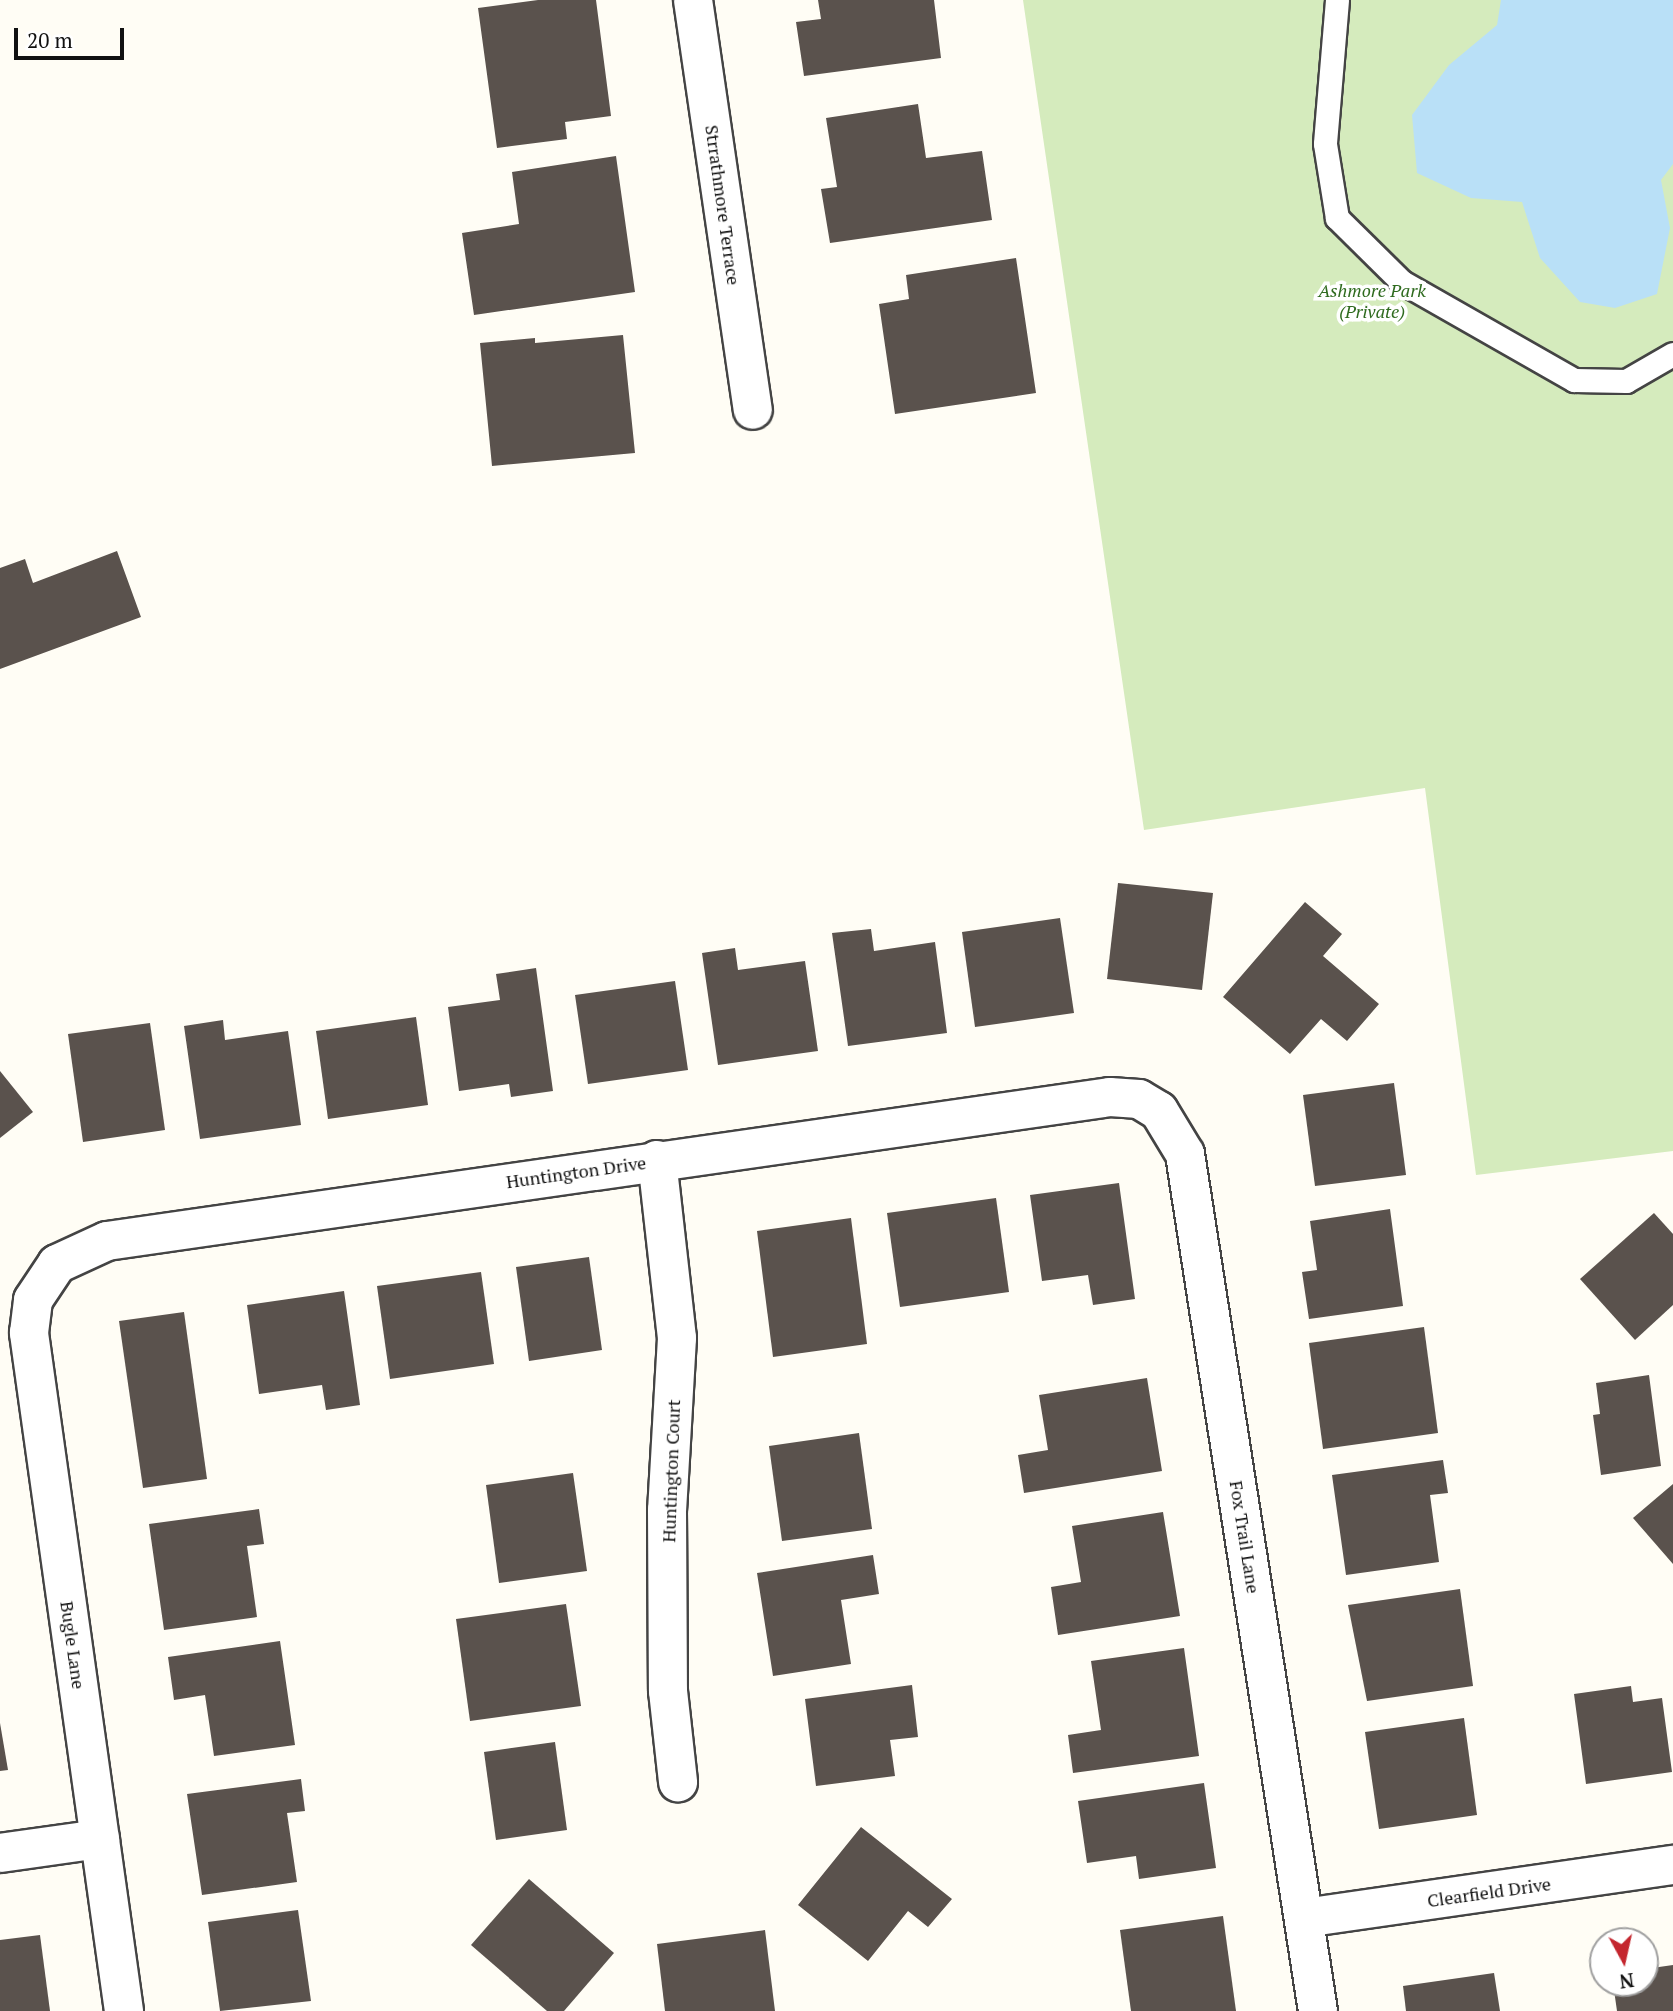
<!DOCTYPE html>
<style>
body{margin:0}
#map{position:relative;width:1673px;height:2011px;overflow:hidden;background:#fffdf5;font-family:"PT Serif",serif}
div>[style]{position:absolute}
.green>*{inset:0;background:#d5ebbd}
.water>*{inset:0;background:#b9e0f7}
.building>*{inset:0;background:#5a524d}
.roads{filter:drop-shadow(2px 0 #444) drop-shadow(-2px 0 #444) drop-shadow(0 2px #444) drop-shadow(0 -2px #444)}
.service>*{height:23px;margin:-11.5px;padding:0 11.5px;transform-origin:11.5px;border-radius:11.5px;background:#fff}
.minor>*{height:38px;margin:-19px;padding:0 19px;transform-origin:19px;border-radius:19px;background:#fff}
span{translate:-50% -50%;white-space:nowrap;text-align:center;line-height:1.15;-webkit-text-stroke:7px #fff;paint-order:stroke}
.street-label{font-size:18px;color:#111}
.park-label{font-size:18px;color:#2f6b1f;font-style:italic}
.north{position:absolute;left:1589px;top:1927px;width:70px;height:70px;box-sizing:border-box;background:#fff;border:2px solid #a0a0a0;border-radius:50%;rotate:172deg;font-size:19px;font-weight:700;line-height:28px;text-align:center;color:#111}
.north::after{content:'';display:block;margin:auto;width:24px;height:32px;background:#c4262e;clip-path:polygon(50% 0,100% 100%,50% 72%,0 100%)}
.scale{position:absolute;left:14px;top:28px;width:110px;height:32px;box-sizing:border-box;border:4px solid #111;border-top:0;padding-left:9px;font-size:21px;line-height:24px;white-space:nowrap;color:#111;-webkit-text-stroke:5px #fff;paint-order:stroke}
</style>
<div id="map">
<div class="green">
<div style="clip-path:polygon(1023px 0,1673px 0,1673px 1151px,1476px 1175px,1425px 788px,1144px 830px)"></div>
</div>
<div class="water">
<div style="clip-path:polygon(1501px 0,1673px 0,1673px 164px,1661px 180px,1670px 228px,1657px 294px,1615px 308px,1580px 302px,1540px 258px,1522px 202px,1471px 198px,1417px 173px,1412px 115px,1449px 65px,1497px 25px)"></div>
</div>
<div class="building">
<div style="clip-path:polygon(538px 0,596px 0,611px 116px,565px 122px,567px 139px,497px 148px,478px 8px)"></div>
<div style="clip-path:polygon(818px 0,934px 0,941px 58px,804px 76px,796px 22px,821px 19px)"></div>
<div style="clip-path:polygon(918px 104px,926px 158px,982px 151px,992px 220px,830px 243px,821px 189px,837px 187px,826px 118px)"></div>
<div style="clip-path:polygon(616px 156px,635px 292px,474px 315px,462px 233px,519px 224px,512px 172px)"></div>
<div style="clip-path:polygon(1016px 258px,1036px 393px,895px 414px,879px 304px,909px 299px,906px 275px)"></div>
<div style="clip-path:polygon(623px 335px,635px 453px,492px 466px,480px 343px,535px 338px,535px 343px)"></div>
<div style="clip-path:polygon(117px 551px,141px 617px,0 669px,0 568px,25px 559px,33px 583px)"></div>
<div style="clip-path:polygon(1118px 883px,1213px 893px,1202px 990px,1107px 979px)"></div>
<div style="clip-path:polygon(1305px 902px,1342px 934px,1323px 956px,1379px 1004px,1347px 1041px,1321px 1019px,1290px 1054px,1223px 997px)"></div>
<div style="clip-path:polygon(1060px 918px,1074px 1013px,975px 1027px,962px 932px)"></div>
<div style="clip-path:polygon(871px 929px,874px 951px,935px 942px,947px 1033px,848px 1046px,832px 933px)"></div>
<div style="clip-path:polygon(735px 948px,738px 970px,805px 961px,818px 1051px,718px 1065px,702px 953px)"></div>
<div style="clip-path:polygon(536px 968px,553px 1091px,511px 1097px,509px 1084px,459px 1091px,448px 1007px,500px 1000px,496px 974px)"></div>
<div style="clip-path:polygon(675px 981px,688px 1070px,588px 1084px,575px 995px)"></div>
<div style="clip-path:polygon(416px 1017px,428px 1105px,328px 1119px,316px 1031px)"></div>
<div style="clip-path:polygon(223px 1020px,225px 1040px,288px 1031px,301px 1125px,200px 1139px,184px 1026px)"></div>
<div style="clip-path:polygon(150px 1023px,165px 1130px,83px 1142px,68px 1034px)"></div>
<div style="clip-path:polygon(0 1071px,33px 1112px,0 1138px)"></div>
<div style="clip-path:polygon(1394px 1083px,1406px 1175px,1315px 1186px,1303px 1095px)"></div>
<div style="clip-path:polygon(1119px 1183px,1135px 1299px,1093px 1305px,1088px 1275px,1042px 1281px,1030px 1195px)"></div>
<div style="clip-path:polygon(996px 1198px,1009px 1292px,900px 1307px,887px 1213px)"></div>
<div style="clip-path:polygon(1390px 1209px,1403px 1306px,1309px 1319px,1302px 1272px,1317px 1270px,1310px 1221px)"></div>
<div style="clip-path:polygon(1654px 1213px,1673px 1234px,1673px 1305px,1635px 1340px,1580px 1279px)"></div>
<div style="clip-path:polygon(851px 1218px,867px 1344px,773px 1357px,757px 1231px)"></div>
<div style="clip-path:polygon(589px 1257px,602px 1350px,529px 1361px,516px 1267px)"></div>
<div style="clip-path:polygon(481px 1272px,494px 1364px,390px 1379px,377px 1286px)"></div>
<div style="clip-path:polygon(344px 1291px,360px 1405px,326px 1410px,322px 1385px,259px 1394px,247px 1305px)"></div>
<div style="clip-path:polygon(184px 1312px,207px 1479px,143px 1488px,119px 1321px)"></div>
<div style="clip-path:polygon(1424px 1327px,1438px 1433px,1323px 1449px,1309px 1343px)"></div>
<div style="clip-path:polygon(1649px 1375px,1661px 1466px,1601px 1475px,1593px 1415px,1600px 1414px,1596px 1383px)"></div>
<div style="clip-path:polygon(1147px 1378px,1162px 1471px,1024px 1493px,1018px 1455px,1048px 1450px,1039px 1395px)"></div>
<div style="clip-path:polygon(859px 1433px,872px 1529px,782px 1541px,769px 1446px)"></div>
<div style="clip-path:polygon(1443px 1460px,1448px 1493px,1430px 1495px,1439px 1562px,1346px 1575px,1332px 1475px)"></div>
<div style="clip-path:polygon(573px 1473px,587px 1571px,499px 1583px,486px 1485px)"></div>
<div style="clip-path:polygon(1673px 1484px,1673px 1564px,1633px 1518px)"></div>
<div style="clip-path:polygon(259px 1509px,264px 1544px,247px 1546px,257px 1617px,164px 1630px,149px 1524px)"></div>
<div style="clip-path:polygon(1163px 1512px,1180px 1616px,1058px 1635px,1051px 1587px,1081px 1582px,1072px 1526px)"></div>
<div style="clip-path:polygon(873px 1555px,879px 1594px,841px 1600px,851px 1664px,773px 1676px,757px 1573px)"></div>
<div style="clip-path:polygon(1460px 1589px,1473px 1686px,1367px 1701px,1348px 1605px)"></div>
<div style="clip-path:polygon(566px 1604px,581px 1706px,470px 1721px,456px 1619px)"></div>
<div style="clip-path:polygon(280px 1641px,295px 1745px,214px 1756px,205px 1695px,174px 1700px,168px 1657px)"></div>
<div style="clip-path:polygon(1184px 1648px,1199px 1756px,1073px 1773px,1068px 1735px,1101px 1730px,1091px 1661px)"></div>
<div style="clip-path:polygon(912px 1685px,918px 1737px,890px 1740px,895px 1776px,816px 1786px,805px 1699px)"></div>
<div style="clip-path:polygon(1631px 1686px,1633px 1702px,1662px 1698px,1672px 1772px,1586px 1784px,1574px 1694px)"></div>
<div style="clip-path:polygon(1464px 1718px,1477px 1815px,1379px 1829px,1365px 1732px)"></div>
<div style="clip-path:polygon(0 1723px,8px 1770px,0 1771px)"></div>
<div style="clip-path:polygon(555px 1742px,567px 1830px,496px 1840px,484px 1752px)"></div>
<div style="clip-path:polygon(301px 1779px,305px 1811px,287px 1813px,297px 1882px,202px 1895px,187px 1794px)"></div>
<div style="clip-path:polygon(1204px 1783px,1216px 1868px,1139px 1879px,1136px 1856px,1087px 1863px,1078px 1801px)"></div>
<div style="clip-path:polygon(861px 1827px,952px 1899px,928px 1927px,908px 1911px,868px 1961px,798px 1905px)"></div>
<div style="clip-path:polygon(529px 1879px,614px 1953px,564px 2011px,547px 2011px,471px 1945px)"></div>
<div style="clip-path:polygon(298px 1910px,311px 2001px,220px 2011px,208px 1922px)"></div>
<div style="clip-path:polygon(1223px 1916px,1236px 2011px,1131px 2011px,1120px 1930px)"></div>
<div style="clip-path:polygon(765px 1930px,775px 2011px,665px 2011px,657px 1944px)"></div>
<div style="clip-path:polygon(40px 1935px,50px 2011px,0 2011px,0 1940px)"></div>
<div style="clip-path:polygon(1673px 1965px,1673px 2011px,1617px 2011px,1613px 1983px,1645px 1983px,1645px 1969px)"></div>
<div style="clip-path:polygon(1494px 1973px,1500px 2011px,1406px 2011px,1403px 1986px)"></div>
</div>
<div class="roads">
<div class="service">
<div style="left:1337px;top:0;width:144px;rotate:94.8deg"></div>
<div style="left:1325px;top:144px;width:75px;rotate:80.8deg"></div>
<div style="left:1337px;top:218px;width:91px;rotate:44.6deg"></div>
<div style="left:1402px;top:282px;width:198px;rotate:29.7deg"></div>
<div style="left:1574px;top:380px;width:52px;rotate:1.1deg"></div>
<div style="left:1626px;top:381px;width:54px;rotate:-29.9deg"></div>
</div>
<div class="minor">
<div style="left:693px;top:0;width:414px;rotate:81.7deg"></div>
<div style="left:657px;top:1160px;width:179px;rotate:83.6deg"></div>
<div style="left:677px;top:1338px;width:172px;rotate:93.3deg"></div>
<div style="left:667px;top:1510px;width:181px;rotate:89.7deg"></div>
<div style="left:668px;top:1691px;width:92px;rotate:83.7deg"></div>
<div style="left:0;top:1853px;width:101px;rotate:-8deg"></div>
<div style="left:1304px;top:1918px;width:373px;rotate:-8.2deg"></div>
<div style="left:124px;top:2011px;width:685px;rotate:-97.98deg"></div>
<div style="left:29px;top:1333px;width:33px;rotate:-83deg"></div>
<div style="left:33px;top:1300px;width:43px;rotate:-56.3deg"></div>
<div style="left:57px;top:1264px;width:55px;rotate:-24.7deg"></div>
<div style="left:107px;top:1241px;width:1013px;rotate:-8.17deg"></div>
<div style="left:1110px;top:1097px;width:29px;rotate:4deg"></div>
<div style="left:1139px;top:1099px;width:23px;rotate:31deg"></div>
<div style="left:1159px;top:1111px;width:50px;rotate:58.8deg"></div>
<div style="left:1185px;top:1154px;width:867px;rotate:81.18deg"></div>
</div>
</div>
<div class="street-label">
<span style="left:723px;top:205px;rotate:82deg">Strrathmore Terrace</span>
<span style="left:576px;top:1172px;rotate:-8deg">Huntington Drive</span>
<span style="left:671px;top:1471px;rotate:-88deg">Huntington Court</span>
<span style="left:1245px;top:1537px;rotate:81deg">Fox Trail Lane</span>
<span style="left:73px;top:1645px;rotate:82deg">Bugle Lane</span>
<span style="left:1489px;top:1892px;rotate:-8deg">Clearfield Drive</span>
</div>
<div class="park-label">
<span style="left:1372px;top:301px">Ashmore Park<br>(Private)</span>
</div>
<div class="north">N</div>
<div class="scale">20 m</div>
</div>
